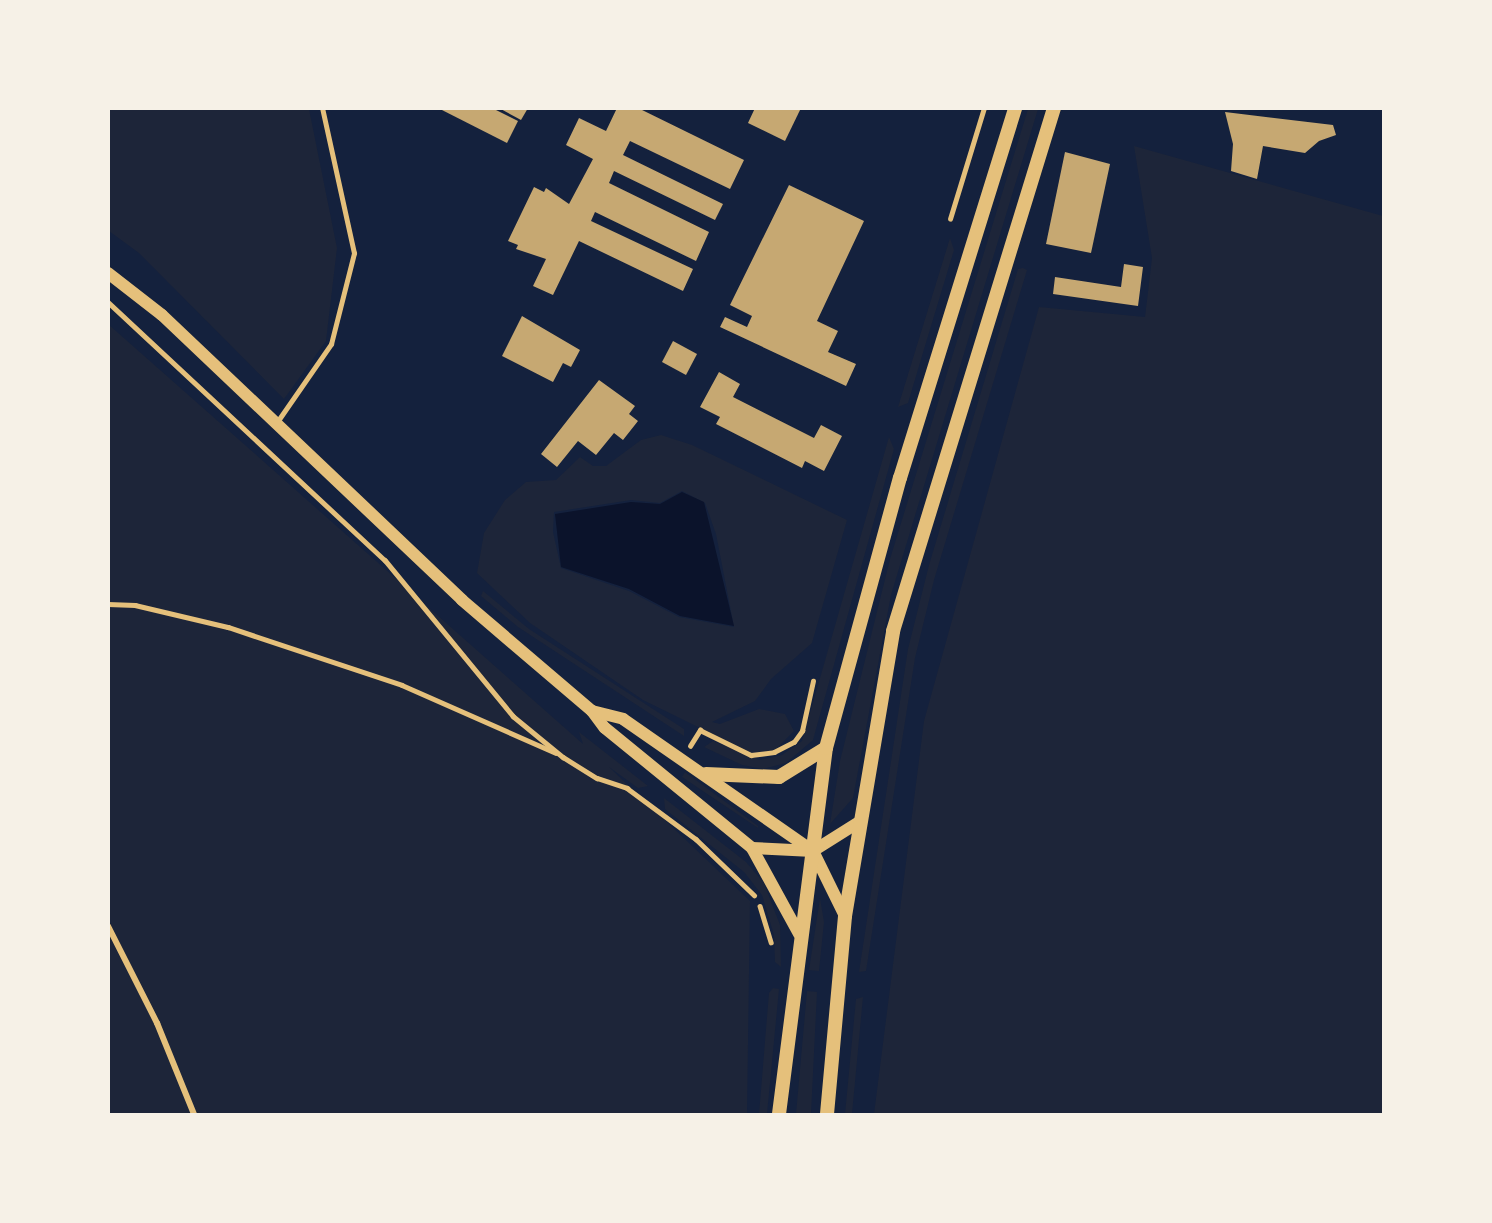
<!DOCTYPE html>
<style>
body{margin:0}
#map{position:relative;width:1492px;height:1223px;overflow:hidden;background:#14213d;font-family:"Titillium Web",sans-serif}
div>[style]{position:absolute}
.green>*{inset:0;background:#1d2539}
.water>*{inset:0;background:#0b132b}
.building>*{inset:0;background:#c6a872}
.path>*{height:4.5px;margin:-2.25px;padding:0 2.25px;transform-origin:2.25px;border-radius:2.25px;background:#e5c07b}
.service>*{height:5px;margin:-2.5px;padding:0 2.5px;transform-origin:2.5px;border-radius:2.5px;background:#e5c07b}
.pedestrian>*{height:6px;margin:-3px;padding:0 3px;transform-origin:3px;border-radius:3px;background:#e5c07b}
.tertiary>*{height:12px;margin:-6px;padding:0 6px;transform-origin:6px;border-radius:6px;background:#e5c07b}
.secondary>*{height:14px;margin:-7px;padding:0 7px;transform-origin:7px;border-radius:7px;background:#e5c07b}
span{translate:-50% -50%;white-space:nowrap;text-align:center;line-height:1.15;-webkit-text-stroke:5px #f6f1e7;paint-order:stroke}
.frame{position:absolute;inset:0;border:110px solid #f6f1e7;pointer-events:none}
</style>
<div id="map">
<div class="green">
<div style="clip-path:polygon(109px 108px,309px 109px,337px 248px,326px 341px,284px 399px,139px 253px,109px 231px)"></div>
<div style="clip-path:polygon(1028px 109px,1038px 109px,891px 595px,853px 798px,830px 824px,840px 761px,890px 559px)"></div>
<div style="clip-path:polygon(1134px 146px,1383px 216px,1383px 1114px,874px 1114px,924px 721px,1039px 307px,1145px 317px,1152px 258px)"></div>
<div style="clip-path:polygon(950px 238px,954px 250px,922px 356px,908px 403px,898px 407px)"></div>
<div style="clip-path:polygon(1023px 268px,1027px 270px,934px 580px,915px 658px,866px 971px,859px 972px,908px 649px,929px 565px,1018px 269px)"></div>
<div style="clip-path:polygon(108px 324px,583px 744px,579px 732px,648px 786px,638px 788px,609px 767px,750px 901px,747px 1114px,109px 1114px)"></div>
<div style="clip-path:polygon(evenodd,661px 435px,692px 445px,847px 520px,812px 643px,771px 679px,755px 701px,712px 722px,720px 724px,759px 709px,785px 714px,794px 731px,774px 751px,751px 753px,643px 700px,530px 623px,477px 573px,484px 533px,505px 500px,526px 482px,556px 480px,580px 457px,593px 466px,606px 466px,641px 440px,661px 435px,682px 491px,705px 503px,716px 534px,734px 627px,679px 617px,629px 591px,561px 568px,553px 532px,554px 512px,631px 500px,660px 503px,682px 491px)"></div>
<div style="clip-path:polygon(889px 437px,894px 449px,813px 740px,786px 763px,763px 769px,742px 765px,704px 747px,713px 741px,760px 760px,782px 755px,802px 741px)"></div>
<div style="clip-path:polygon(483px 591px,529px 629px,684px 729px,684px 736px,518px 627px,481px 596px)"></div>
<div style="clip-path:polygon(685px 772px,758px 826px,758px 828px,682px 777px)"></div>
<div style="clip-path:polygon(664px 798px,746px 862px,764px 883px,780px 925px,781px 967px,775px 962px,774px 935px,762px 895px,744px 872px,665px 809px)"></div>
<div style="clip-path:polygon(820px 898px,824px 922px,819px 971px,809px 970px)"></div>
<div style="clip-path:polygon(773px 988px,779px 989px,767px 1114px,759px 1114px,769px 993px)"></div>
<div style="clip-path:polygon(807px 991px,817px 992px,811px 1114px,796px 1114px)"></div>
<div style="clip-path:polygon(863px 997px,852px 1114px,845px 1114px,856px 999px)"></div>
</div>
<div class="water">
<div style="clip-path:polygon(682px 492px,704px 502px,734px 626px,680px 616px,629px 589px,561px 567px,555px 514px,631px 502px,660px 504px)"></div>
</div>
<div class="building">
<div style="clip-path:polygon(438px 108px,492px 108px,518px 121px,507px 143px)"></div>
<div style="clip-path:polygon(499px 108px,528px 108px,521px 120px)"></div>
<div style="clip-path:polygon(617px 108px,638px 108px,744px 160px,730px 189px,630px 141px,623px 155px,723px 204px,715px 220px,614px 171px,609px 183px,709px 232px,696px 261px,595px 212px,591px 221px,693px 269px,683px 291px,579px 241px,553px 295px,533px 286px,546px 259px,516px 249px,518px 245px,508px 241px,534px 187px,544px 192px,546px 188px,569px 204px,593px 159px,566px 145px,579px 118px,606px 131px)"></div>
<div style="clip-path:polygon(755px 108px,801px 108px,785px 141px,748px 123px)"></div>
<div style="clip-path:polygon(1225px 112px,1333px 125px,1336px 135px,1319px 141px,1305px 153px,1263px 146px,1257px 179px,1231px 171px,1233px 144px)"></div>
<div style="clip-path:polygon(1065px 152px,1110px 164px,1091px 253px,1046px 244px)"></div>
<div style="clip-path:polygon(789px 185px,864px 221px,817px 321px,838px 331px,828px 352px,856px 364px,846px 386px,720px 327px,725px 317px,747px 327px,752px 316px,730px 305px)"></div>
<div style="clip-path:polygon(1124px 264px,1143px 267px,1138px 306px,1053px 294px,1055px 277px,1121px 287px)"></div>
<div style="clip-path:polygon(522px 316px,580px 350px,571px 367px,563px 363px,553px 382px,502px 356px)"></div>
<div style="clip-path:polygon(673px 341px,697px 354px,686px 375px,662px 362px)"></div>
<div style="clip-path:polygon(719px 372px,740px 384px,733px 397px,814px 438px,821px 425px,842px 436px,824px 471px,805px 461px,802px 468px,716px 424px,720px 417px,700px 407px)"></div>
<div style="clip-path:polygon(599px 380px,635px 406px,629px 414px,638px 421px,623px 440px,614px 433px,596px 455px,578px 441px,557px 467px,541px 454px)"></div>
</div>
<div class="path">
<div style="left:950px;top:219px;width:116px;rotate:-73deg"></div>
<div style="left:108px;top:302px;width:379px;rotate:43deg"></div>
<div style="left:385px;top:560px;width:202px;rotate:50.6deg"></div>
<div style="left:513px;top:716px;width:65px;rotate:39.4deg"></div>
<div style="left:563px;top:757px;width:40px;rotate:32deg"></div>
<div style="left:597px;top:778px;width:32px;rotate:18deg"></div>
<div style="left:627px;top:788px;width:86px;rotate:36.5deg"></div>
<div style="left:696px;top:839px;width:81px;rotate:44deg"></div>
<div style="left:108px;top:604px;width:27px;rotate:2deg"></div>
<div style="left:135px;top:605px;width:96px;rotate:13.3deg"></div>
<div style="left:228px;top:627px;width:183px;rotate:18.4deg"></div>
<div style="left:402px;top:685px;width:168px;rotate:23.8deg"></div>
<div style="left:690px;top:746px;width:19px;rotate:-58deg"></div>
<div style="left:700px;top:730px;width:57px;rotate:26.1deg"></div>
<div style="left:751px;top:755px;width:23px;rotate:-7deg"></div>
<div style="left:774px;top:752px;width:22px;rotate:-27deg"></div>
<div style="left:794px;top:742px;width:14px;rotate:-54deg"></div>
<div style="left:802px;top:731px;width:51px;rotate:-77.6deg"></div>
<div style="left:760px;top:906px;width:38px;rotate:73deg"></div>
</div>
<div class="service">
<div style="left:277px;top:422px;width:95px;rotate:-55.3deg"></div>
<div style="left:331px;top:344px;width:94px;rotate:-75.8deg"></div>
<div style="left:354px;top:253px;width:148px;rotate:-102.4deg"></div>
</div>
<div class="pedestrian">
<div style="left:108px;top:926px;width:109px;rotate:63.2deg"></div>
<div style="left:157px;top:1023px;width:98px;rotate:67.9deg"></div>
</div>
<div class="tertiary">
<div style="left:108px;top:273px;width:68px;rotate:37.9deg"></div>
<div style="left:162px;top:315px;width:414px;rotate:43.5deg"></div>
<div style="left:462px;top:600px;width:171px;rotate:40.5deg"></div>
<div style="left:592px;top:711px;width:21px;rotate:53deg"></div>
<div style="left:605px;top:728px;width:190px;rotate:39.2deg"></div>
<div style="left:752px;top:848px;width:98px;rotate:61.3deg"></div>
<div style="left:592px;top:711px;width:32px;rotate:14deg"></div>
<div style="left:623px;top:719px;width:231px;rotate:34.8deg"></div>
<div style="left:813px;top:851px;width:72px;rotate:63.8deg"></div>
<div style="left:752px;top:848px;width:61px;rotate:2.8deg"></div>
<div style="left:813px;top:851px;width:54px;rotate:-32.2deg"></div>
</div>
<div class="secondary">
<div style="left:706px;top:774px;width:73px;rotate:2.4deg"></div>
<div style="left:779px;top:777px;width:55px;rotate:-31.7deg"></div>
<div style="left:779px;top:1114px;width:369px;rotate:-82.7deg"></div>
<div style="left:826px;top:748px;width:280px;rotate:-74.7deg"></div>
<div style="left:900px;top:478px;width:387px;rotate:-72.7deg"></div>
<div style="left:827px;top:1114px;width:199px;rotate:-84.8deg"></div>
<div style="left:845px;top:916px;width:289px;rotate:-80.4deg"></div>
<div style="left:893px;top:631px;width:547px;rotate:-72.89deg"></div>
</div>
<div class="frame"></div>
</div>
